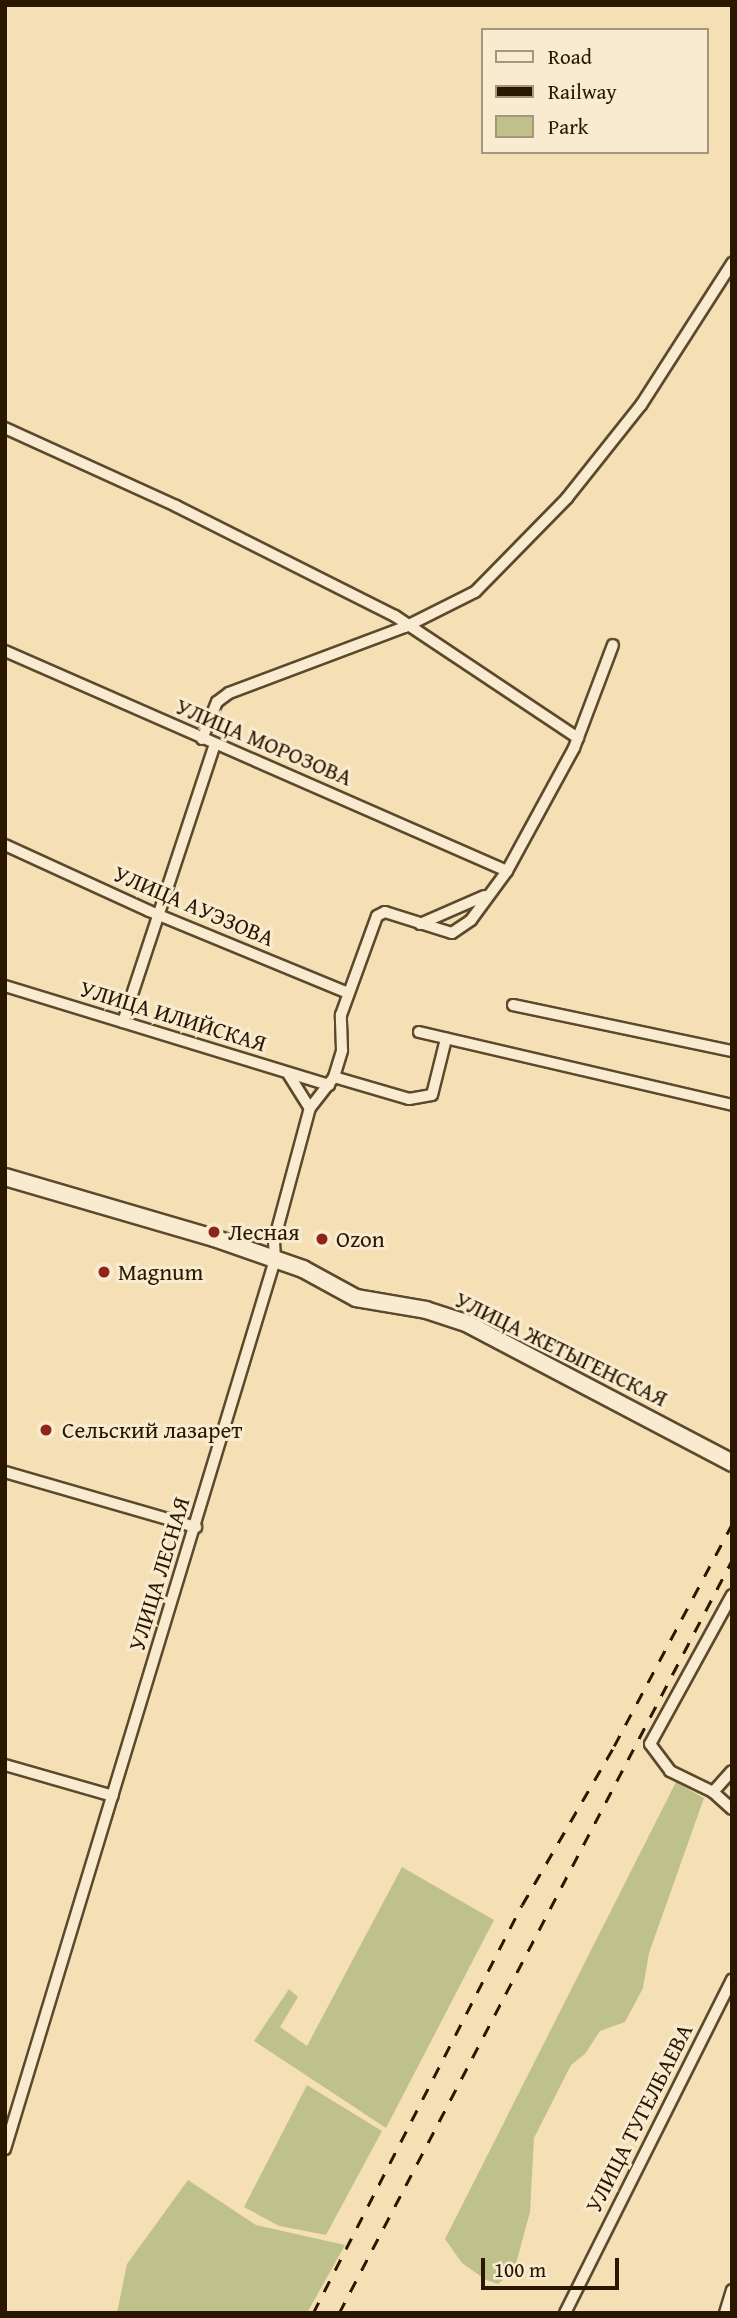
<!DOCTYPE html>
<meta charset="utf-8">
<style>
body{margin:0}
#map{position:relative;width:737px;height:2318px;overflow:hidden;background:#f5e0b5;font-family:"Gentium Book Plus",serif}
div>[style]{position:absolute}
.green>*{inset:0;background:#bfc18b}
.roads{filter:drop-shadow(2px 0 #5c492d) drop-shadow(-2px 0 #5c492d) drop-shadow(0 2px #5c492d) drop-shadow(0 -2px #5c492d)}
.minor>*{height:10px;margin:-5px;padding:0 5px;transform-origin:5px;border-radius:5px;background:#f8ebcf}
.secondary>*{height:16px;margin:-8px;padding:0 8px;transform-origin:8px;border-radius:8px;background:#f8ebcf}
.rail>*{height:2.5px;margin-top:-1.25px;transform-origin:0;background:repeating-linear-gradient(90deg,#291700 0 12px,transparent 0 24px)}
.dots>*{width:19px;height:19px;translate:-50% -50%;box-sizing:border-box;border:4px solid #f8ebcf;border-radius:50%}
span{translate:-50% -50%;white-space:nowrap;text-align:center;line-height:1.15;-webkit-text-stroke:6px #f8ebcf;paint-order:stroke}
.street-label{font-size:23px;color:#291700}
.poi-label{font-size:23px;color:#291700}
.left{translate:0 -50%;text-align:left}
.frame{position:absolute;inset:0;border:7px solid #291700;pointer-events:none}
.legend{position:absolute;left:481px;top:28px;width:228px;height:126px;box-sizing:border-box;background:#f8ebcf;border:2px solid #a5967c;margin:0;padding:9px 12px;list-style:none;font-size:21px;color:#291700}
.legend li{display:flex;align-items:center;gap:14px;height:35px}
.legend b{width:35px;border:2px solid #a5967c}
.scale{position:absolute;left:481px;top:2258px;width:138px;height:32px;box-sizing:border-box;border:4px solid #291700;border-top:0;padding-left:9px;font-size:21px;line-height:24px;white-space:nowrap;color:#291700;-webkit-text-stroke:5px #f8ebcf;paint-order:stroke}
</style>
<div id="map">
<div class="green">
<div style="clip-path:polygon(676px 1782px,704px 1798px,649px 1953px,643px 1988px,625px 2022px,600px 2031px,585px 2054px,571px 2065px,534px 2138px,530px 2212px,514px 2271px,498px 2284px,486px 2280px,462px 2263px,445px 2239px)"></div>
<div style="clip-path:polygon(402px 1867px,494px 1920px,386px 2128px,254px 2041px,289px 1989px,298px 1997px,280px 2027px,307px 2046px)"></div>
<div style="clip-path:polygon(307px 2085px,382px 2131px,326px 2235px,279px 2226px,244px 2207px)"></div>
<div style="clip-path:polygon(188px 2180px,256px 2225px,345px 2245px,307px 2313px,117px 2313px,127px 2264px)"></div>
</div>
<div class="roads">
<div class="minor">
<div style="left:5px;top:428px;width:188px;rotate:24.5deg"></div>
<div style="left:176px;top:506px;width:245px;rotate:26.7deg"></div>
<div style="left:395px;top:616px;width:220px;rotate:33.7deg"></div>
<div style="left:5px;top:651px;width:548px;rotate:23.67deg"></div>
<div style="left:202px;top:739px;width:40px;rotate:-68deg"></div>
<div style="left:217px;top:702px;width:15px;rotate:-37deg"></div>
<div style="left:229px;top:693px;width:188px;rotate:-20.6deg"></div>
<div style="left:405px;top:627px;width:78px;rotate:-26.6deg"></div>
<div style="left:475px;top:592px;width:132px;rotate:-45.6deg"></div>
<div style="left:567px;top:498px;width:119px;rotate:-51.5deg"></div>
<div style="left:641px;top:405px;width:169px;rotate:-57.3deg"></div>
<div style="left:5px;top:845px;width:158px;rotate:24.6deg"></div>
<div style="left:149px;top:911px;width:215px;rotate:22.4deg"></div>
<div style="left:420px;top:924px;width:70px;rotate:-23.6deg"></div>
<div style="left:5px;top:986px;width:339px;rotate:17deg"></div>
<div style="left:513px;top:1005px;width:224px;rotate:11.9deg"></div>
<div style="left:123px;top:1022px;width:293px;rotate:-71.7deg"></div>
<div style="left:419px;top:1032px;width:321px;rotate:13.1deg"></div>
<div style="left:289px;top:1075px;width:39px;rotate:58deg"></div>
<div style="left:334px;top:1077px;width:78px;rotate:16.3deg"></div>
<div style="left:409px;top:1099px;width:23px;rotate:-10deg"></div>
<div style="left:432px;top:1095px;width:58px;rotate:-76deg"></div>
<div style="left:5px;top:1472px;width:199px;rotate:16.1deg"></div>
<div style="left:732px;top:1595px;width:170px;rotate:118.8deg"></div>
<div style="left:650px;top:1744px;width:34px;rotate:53deg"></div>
<div style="left:670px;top:1771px;width:48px;rotate:26deg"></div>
<div style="left:713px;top:1792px;width:28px;rotate:-48deg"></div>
<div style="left:5px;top:1765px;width:112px;rotate:16deg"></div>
<div style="left:713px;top:1792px;width:25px;rotate:42deg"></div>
<div style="left:5px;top:2149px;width:929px;rotate:-73.11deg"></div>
<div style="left:275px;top:1260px;width:19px;rotate:-93deg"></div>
<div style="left:274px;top:1241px;width:138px;rotate:-74.9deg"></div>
<div style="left:310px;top:1108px;width:39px;rotate:-52deg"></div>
<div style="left:334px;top:1077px;width:28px;rotate:-73deg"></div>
<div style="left:342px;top:1050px;width:35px;rotate:-92deg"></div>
<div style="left:341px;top:1015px;width:105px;rotate:-70deg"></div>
<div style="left:377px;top:916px;width:9px;rotate:-27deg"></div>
<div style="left:385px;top:912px;width:70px;rotate:17.4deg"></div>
<div style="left:452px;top:933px;width:23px;rotate:-34deg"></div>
<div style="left:471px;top:920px;width:61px;rotate:-53.7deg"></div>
<div style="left:507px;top:871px;width:140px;rotate:-61.4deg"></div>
<div style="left:574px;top:748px;width:110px;rotate:-69.3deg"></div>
<div style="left:565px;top:2313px;width:373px;rotate:-63.4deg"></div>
<div style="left:725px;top:2313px;width:24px;rotate:-73deg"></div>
</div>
<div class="secondary">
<div style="left:5px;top:1177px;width:218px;rotate:16.3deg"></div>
<div style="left:214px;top:1238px;width:94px;rotate:19.2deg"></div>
<div style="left:303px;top:1269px;width:60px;rotate:28.7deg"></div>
<div style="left:356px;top:1298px;width:71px;rotate:9.7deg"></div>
<div style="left:426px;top:1310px;width:40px;rotate:18deg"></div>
<div style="left:464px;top:1322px;width:303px;rotate:27.7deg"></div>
</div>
</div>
<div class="rail">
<div style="left:313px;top:2313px;width:458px;rotate:-62.9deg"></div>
<div style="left:522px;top:1905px;width:184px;rotate:-59.9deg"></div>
<div style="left:614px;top:1746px;width:251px;rotate:-62deg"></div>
<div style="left:339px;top:2313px;width:849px;rotate:-62.44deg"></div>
</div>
<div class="dots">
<div style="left:214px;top:1232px;background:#8f2418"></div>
<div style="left:322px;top:1239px;background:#8f2418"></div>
<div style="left:104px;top:1272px;background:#8f2418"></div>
<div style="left:46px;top:1430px;background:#8f2418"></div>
</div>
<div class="street-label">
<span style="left:264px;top:742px;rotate:23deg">УЛИЦА МОРОЗОВА</span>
<span style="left:194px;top:906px;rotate:23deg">УЛИЦА АУЭЗОВА</span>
<span style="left:173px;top:1016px;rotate:17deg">УЛИЦА ИЛИЙСКАЯ</span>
<span style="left:561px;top:1349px;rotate:26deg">УЛИЦА ЖЕТЫГЕНСКАЯ</span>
<span style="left:159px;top:1574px;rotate:-73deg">УЛИЦА ЛЕСНАЯ</span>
<span style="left:639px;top:2118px;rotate:-63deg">УЛИЦА ТУГЕЛБАЕВА</span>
</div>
<div class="poi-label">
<span class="left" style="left:228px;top:1232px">Лесная</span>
<span class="left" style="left:336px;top:1239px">Ozon</span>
<span class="left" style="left:118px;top:1272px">Magnum</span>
<span class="left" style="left:62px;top:1430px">Сельский лазарет</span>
</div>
<div class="frame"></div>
<ul class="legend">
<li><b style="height:9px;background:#f8ebcf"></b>Road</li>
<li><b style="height:9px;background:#291700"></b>Railway</li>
<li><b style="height:19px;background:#bfc18b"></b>Park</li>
</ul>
<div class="scale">100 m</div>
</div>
